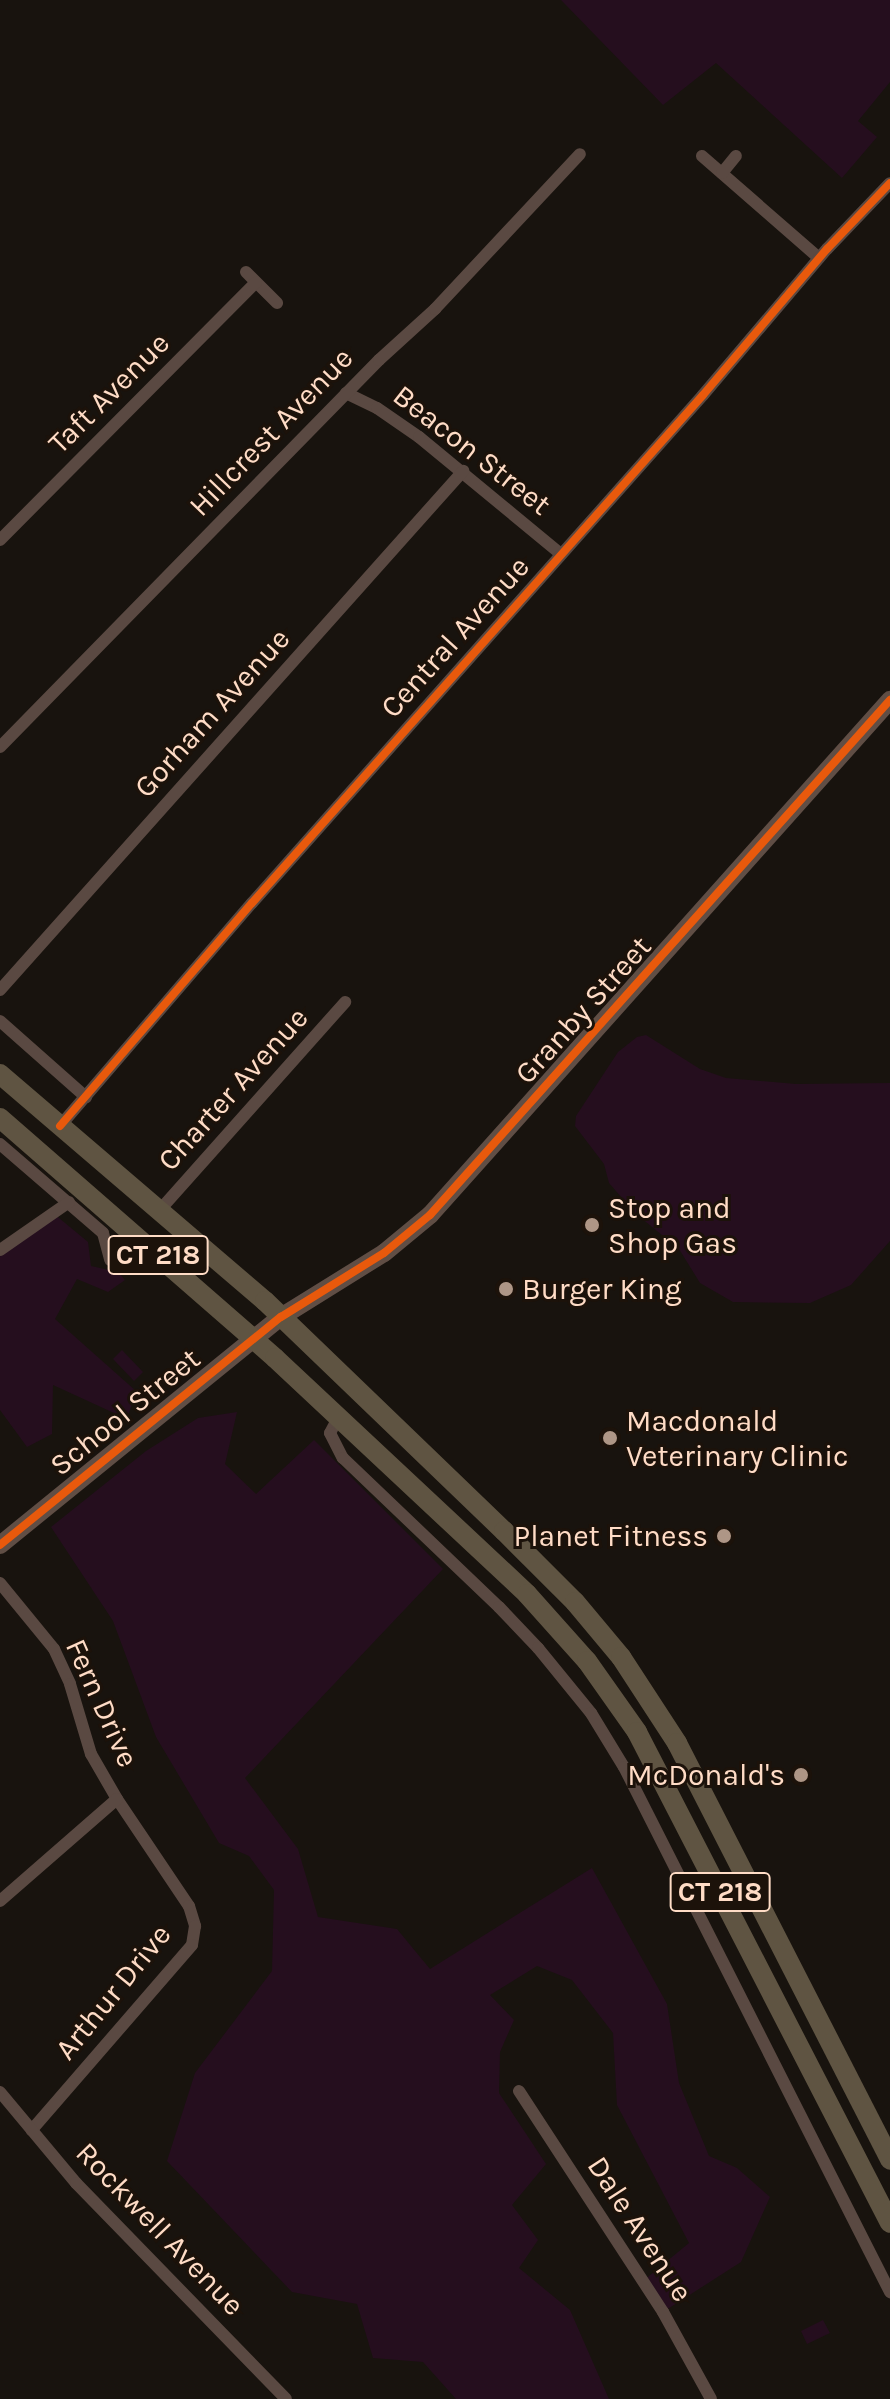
<!DOCTYPE html>
<style>
body{margin:0}
#map{position:relative;width:890px;height:2399px;overflow:hidden;background:#18130e;font-family:Karla,sans-serif}
div>[style]{position:absolute}
.green>*{inset:0;background:#250e1e}
.street>*{height:12px;margin:-6px;padding:0 6px;transform-origin:6px;border-radius:6px;background:#5a4942}
.secondary>*{height:18px;margin:-9px;padding:0 9px;transform-origin:9px;border-radius:9px;background:#604e45}
.primary>*{height:20px;margin:-10px;padding:0 10px;transform-origin:10px;border-radius:10px;background:#5f5442}
.cycleway>*{height:8px;margin:-4px;padding:0 4px;transform-origin:4px;border-radius:4px;background:#e8590c}
.dots>*{width:22px;height:22px;translate:-50% -50%;box-sizing:border-box;border:4px solid #1c120a;border-radius:50%}
span{translate:-50% -50%;white-space:nowrap;text-align:center;line-height:1.15;-webkit-text-stroke:6px #1c120a;paint-order:stroke}
.shield-label span{padding:2px 6px;background:#1c120a;border:2px solid;border-radius:6px;-webkit-text-stroke-width:0}
.shield-label{font-size:28px;color:#ffdcc6;font-weight:700}
.street-label{font-size:30px;color:#ffdcc6}
.poi-label{font-size:30px;color:#ffdcc6}
.left{translate:0 -50%;text-align:left}
.right{translate:-100% -50%;text-align:right}
</style>
<div id="map">
<div class="green">
<div style="clip-path:polygon(561px 0,890px 0,890px 82px,858px 121px,877px 137px,842px 178px,716px 63px,663px 105px)"></div>
<div style="clip-path:polygon(646px 1035px,700px 1069px,726px 1078px,796px 1084px,890px 1083px,890px 1241px,851px 1285px,810px 1303px,733px 1302px,700px 1283px,679px 1249px,635px 1213px,609px 1183px,604px 1164px,575px 1126px,576px 1116px,618px 1052px,637px 1037px)"></div>
<div style="clip-path:polygon(53px 1213px,88px 1242px,91px 1266px,118px 1272px,125px 1280px,108px 1292px,77px 1279px,55px 1319px,136px 1391px,127px 1419px,53px 1385px,52px 1434px,27px 1447px,0 1410px,0 1250px)"></div>
<div style="clip-path:polygon(122px 1350px,143px 1372px,134px 1381px,113px 1359px)"></div>
<div style="clip-path:polygon(237px 1412px,225px 1464px,256px 1494px,314px 1440px,443px 1569px,245px 1778px,298px 1849px,318px 1917px,397px 1929px,430px 1969px,592px 1868px,667px 2004px,679px 2083px,709px 2156px,737px 2168px,770px 2197px,741px 2262px,663px 2312px,643px 2281px,689px 2243px,617px 2105px,613px 2033px,572px 1980px,537px 1966px,490px 1995px,514px 2020px,500px 2052px,499px 2093px,546px 2164px,512px 2205px,538px 2240px,519px 2268px,570px 2310px,609px 2399px,456px 2399px,423px 2362px,373px 2358px,357px 2304px,292px 2292px,167px 2161px,195px 2073px,272px 1971px,274px 1890px,249px 1856px,219px 1843px,156px 1737px,113px 1621px,51px 1527px,146px 1451px,198px 1418px)"></div>
<div style="clip-path:polygon(823px 2320px,830px 2333px,807px 2344px,801px 2331px)"></div>
</div>
<div class="street">
<div style="left:702px;top:156px;width:155px;rotate:41.1deg"></div>
<div style="left:722px;top:173px;width:22px;rotate:-51deg"></div>
<div style="left:246px;top:272px;width:44px;rotate:45deg"></div>
<div style="left:346px;top:393px;width:34px;rotate:26deg"></div>
<div style="left:377px;top:408px;width:51px;rotate:34.6deg"></div>
<div style="left:419px;top:437px;width:184px;rotate:39.5deg"></div>
<div style="left:0;top:540px;width:363px;rotate:-45.2deg"></div>
<div style="left:0;top:747px;width:542px;rotate:-45.6deg"></div>
<div style="left:379px;top:360px;width:76px;rotate:-42.3deg"></div>
<div style="left:435px;top:309px;width:212px;rotate:-46.9deg"></div>
<div style="left:0;top:990px;width:696px;rotate:-48.26deg"></div>
<div style="left:0;top:1021px;width:115px;rotate:41.5deg"></div>
<div style="left:60px;top:1126px;width:294px;rotate:-49.3deg"></div>
<div style="left:252px;top:903px;width:679px;rotate:-48.4deg"></div>
<div style="left:703px;top:395px;width:192px;rotate:-49.7deg"></div>
<div style="left:827px;top:249px;width:91px;rotate:-46.3deg"></div>
<div style="left:0;top:1144px;width:136px;rotate:40.8deg"></div>
<div style="left:103px;top:1233px;width:28px;rotate:75deg"></div>
<div style="left:159px;top:1211px;width:280px;rotate:-48.3deg"></div>
<div style="left:0;top:1250px;width:84px;rotate:-34.8deg"></div>
<div style="left:338px;top:1418px;width:17px;rotate:118deg"></div>
<div style="left:330px;top:1433px;width:28px;rotate:63deg"></div>
<div style="left:343px;top:1458px;width:216px;rotate:43.7deg"></div>
<div style="left:499px;top:1607px;width:57px;rotate:46.4deg"></div>
<div style="left:538px;top:1648px;width:84px;rotate:50.8deg"></div>
<div style="left:591px;top:1713px;width:63px;rotate:58.6deg"></div>
<div style="left:624px;top:1767px;width:589px;rotate:63.13deg"></div>
<div style="left:0;top:1583px;width:85px;rotate:50.7deg"></div>
<div style="left:54px;top:1649px;width:38px;rotate:65deg"></div>
<div style="left:70px;top:1684px;width:73px;rotate:73.3deg"></div>
<div style="left:91px;top:1754px;width:52px;rotate:60deg"></div>
<div style="left:117px;top:1799px;width:129px;rotate:56.1deg"></div>
<div style="left:189px;top:1906px;width:21px;rotate:73deg"></div>
<div style="left:195px;top:1926px;width:19px;rotate:99deg"></div>
<div style="left:192px;top:1945px;width:245px;rotate:130.9deg"></div>
<div style="left:0;top:1901px;width:155px;rotate:-41.1deg"></div>
<div style="left:519px;top:2091px;width:264px;rotate:56.9deg"></div>
<div style="left:663px;top:2312px;width:99px;rotate:61.1deg"></div>
<div style="left:0;top:2092px;width:119px;rotate:50.1deg"></div>
<div style="left:76px;top:2183px;width:301px;rotate:45.8deg"></div>
</div>
<div class="secondary">
<div style="left:0;top:1545px;width:362px;rotate:-39.1deg"></div>
<div style="left:281px;top:1317px;width:121px;rotate:-31.9deg"></div>
<div style="left:384px;top:1253px;width:60px;rotate:-39.6deg"></div>
<div style="left:430px;top:1215px;width:691px;rotate:-48.23deg"></div>
</div>
<div class="primary">
<div style="left:0;top:1074px;width:349px;rotate:40.6deg"></div>
<div style="left:265px;top:1301px;width:332px;rotate:43.9deg"></div>
<div style="left:504px;top:1531px;width:100px;rotate:45deg"></div>
<div style="left:575px;top:1602px;width:72px;rotate:50.1deg"></div>
<div style="left:621px;top:1657px;width:103px;rotate:56.9deg"></div>
<div style="left:677px;top:1743px;width:468px;rotate:62.9deg"></div>
<div style="left:0;top:1118px;width:365px;rotate:41.1deg"></div>
<div style="left:275px;top:1358px;width:345px;rotate:43.1deg"></div>
<div style="left:527px;top:1594px;width:90px;rotate:48.2deg"></div>
<div style="left:587px;top:1661px;width:87px;rotate:54.8deg"></div>
<div style="left:637px;top:1732px;width:552px;rotate:62.74deg"></div>
</div>
<div class="cycleway">
<div style="left:60px;top:1126px;width:294px;rotate:-49.3deg"></div>
<div style="left:252px;top:903px;width:679px;rotate:-48.4deg"></div>
<div style="left:703px;top:395px;width:192px;rotate:-49.7deg"></div>
<div style="left:827px;top:249px;width:91px;rotate:-46.3deg"></div>
<div style="left:0;top:1545px;width:362px;rotate:-39.1deg"></div>
<div style="left:281px;top:1317px;width:121px;rotate:-31.9deg"></div>
<div style="left:384px;top:1253px;width:60px;rotate:-39.6deg"></div>
<div style="left:430px;top:1215px;width:691px;rotate:-48.23deg"></div>
</div>
<div class="dots">
<div style="left:592px;top:1225px;background:#ae9686"></div>
<div style="left:506px;top:1289px;background:#ae9686"></div>
<div style="left:610px;top:1438px;background:#ae9686"></div>
<div style="left:724px;top:1536px;background:#ae9686"></div>
<div style="left:801px;top:1775px;background:#ae9686"></div>
</div>
<div class="shield-label">
<span style="left:158px;top:1255px">CT 218</span>
<span style="left:720px;top:1892px">CT 218</span>
</div>
<div class="street-label">
<span style="left:109px;top:393px;rotate:-45deg">Taft Avenue</span>
<span style="left:271px;top:432px;rotate:-46deg">Hillcrest Avenue</span>
<span style="left:472px;top:450px;rotate:38deg">Beacon Street</span>
<span style="left:455px;top:637px;rotate:-48deg">Central Avenue</span>
<span style="left:212px;top:713px;rotate:-48deg">Gorham Avenue</span>
<span style="left:583px;top:1010px;rotate:-48deg">Granby Street</span>
<span style="left:233px;top:1089px;rotate:-48deg">Charter Avenue</span>
<span style="left:125px;top:1412px;rotate:-39deg">School Street</span>
<span style="left:102px;top:1703px;rotate:66deg">Fern Drive</span>
<span style="left:113px;top:1992px;rotate:-51deg">Arthur Drive</span>
<span style="left:160px;top:2229px;rotate:46deg">Rockwell Avenue</span>
<span style="left:640px;top:2229px;rotate:57deg">Dale Avenue</span>
</div>
<div class="poi-label">
<span class="left" style="left:608px;top:1225px">Stop and<br>Shop Gas</span>
<span class="left" style="left:522px;top:1289px">Burger King</span>
<span class="left" style="left:626px;top:1438px">Macdonald<br>Veterinary Clinic</span>
<span class="right" style="left:708px;top:1536px">Planet Fitness</span>
<span class="right" style="left:785px;top:1775px">McDonald's</span>
</div>
</div>
